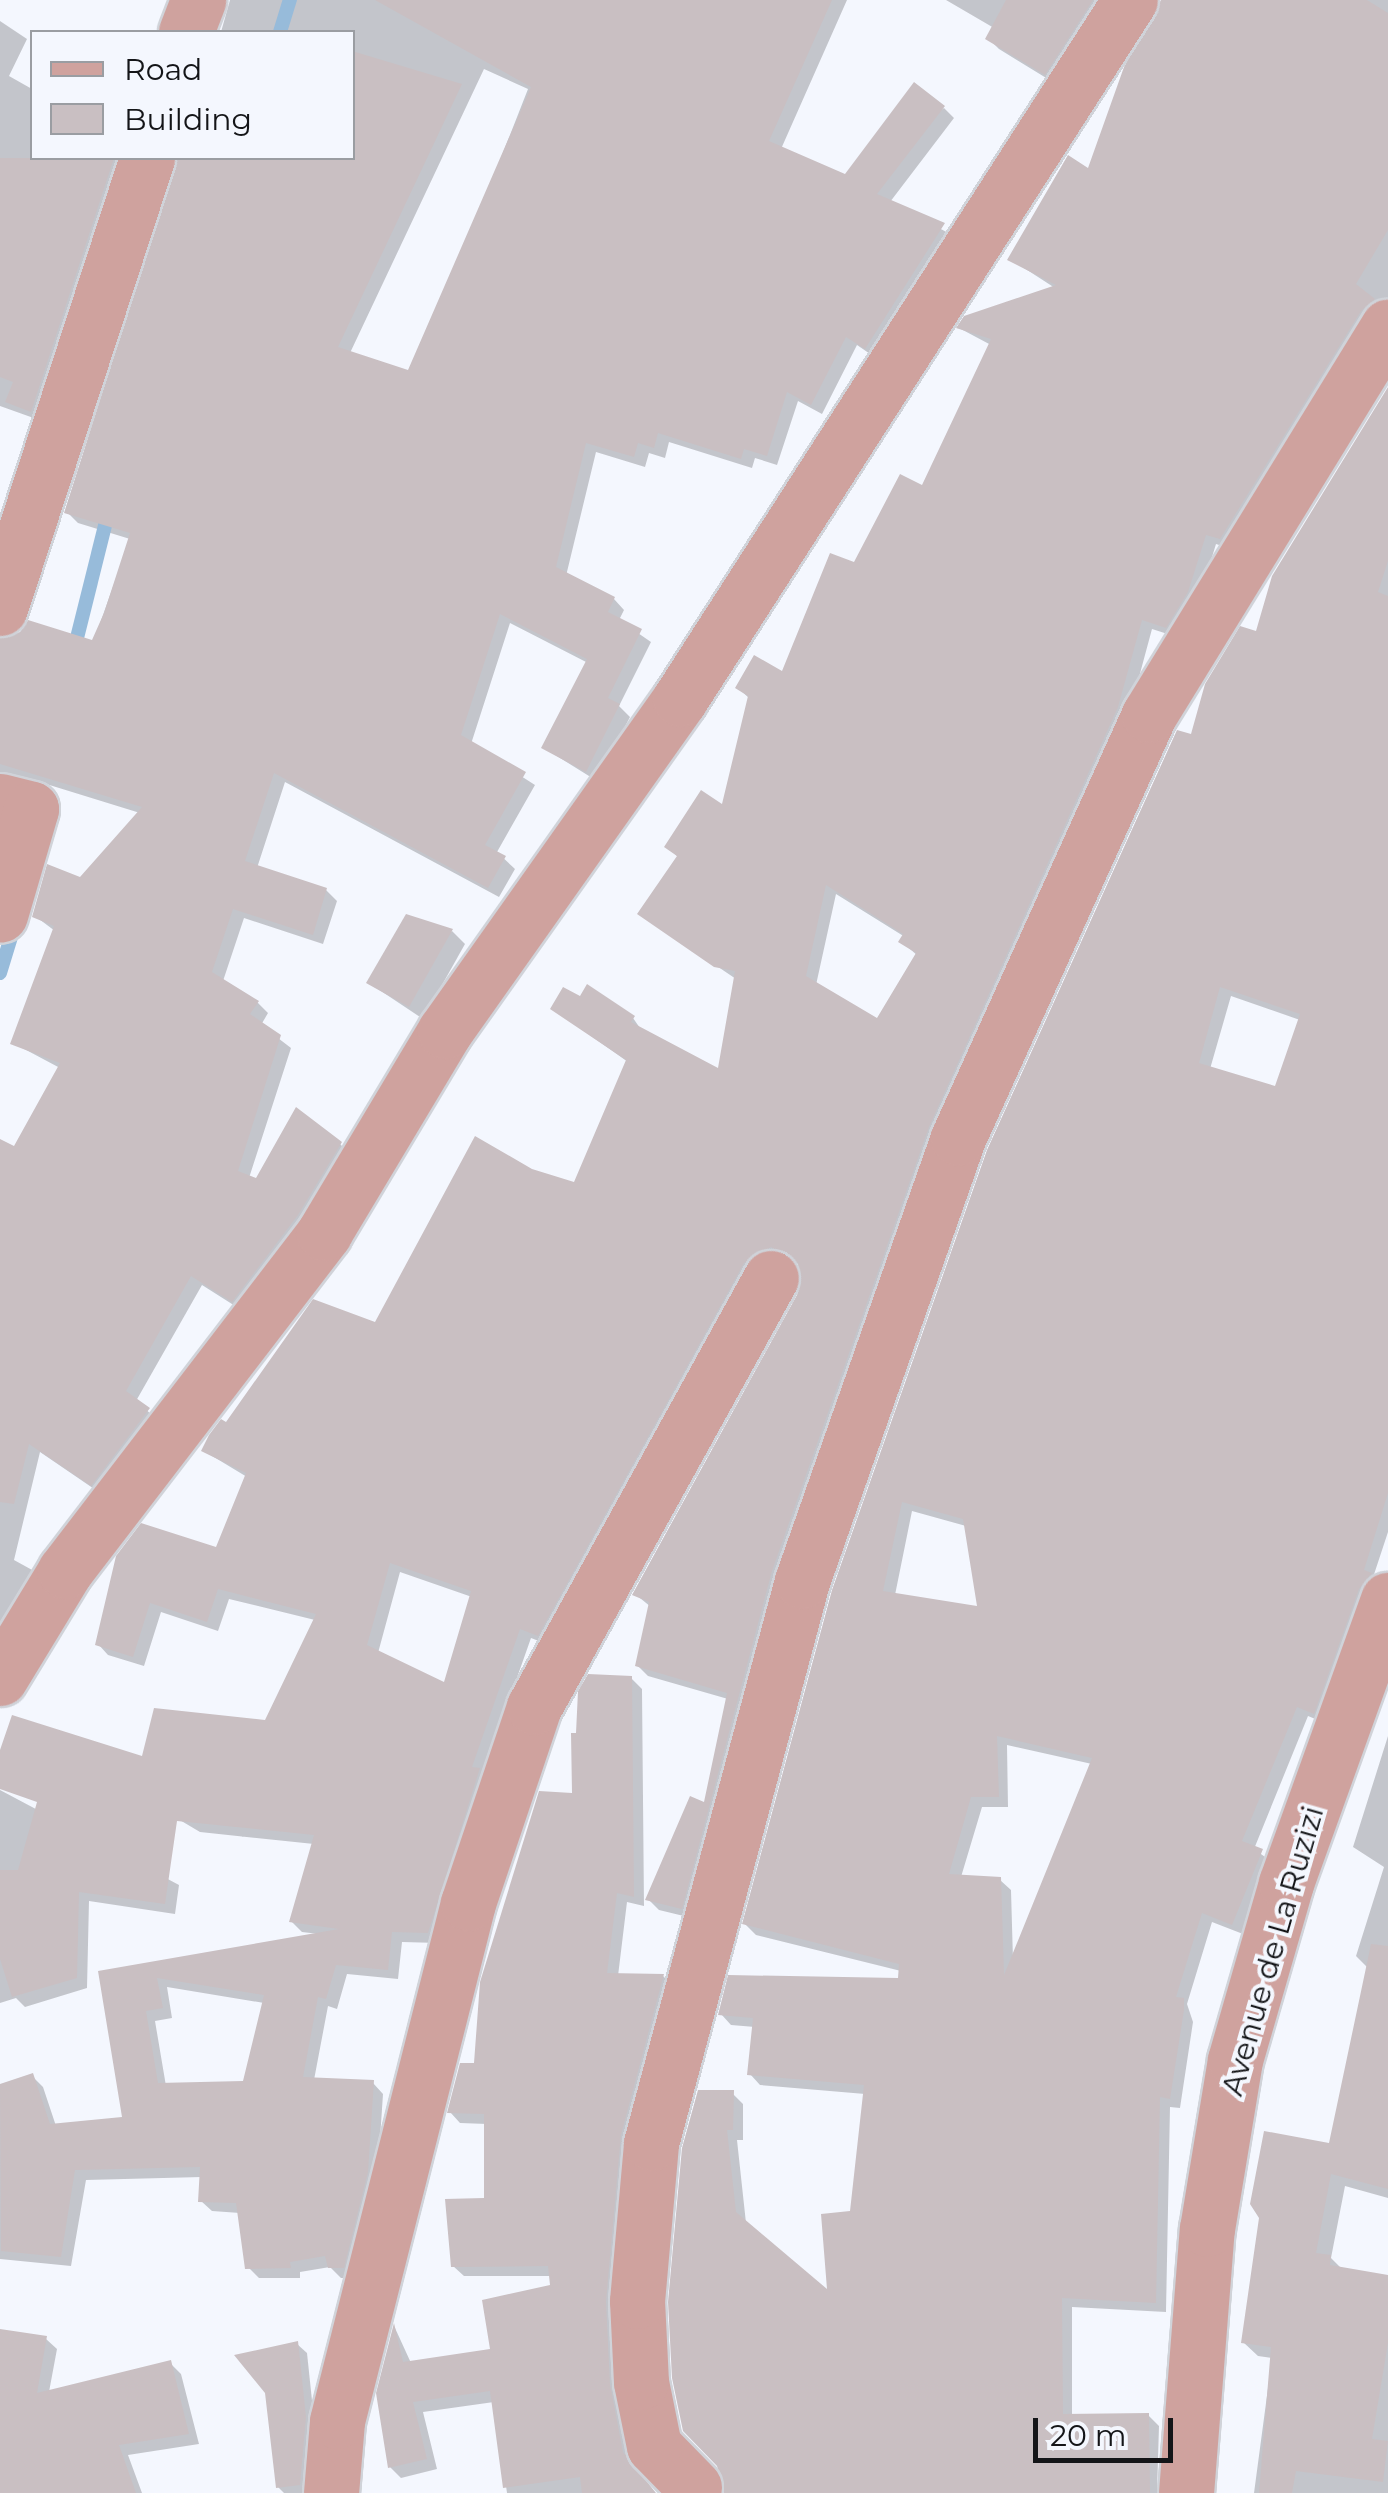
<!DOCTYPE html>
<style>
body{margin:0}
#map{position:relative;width:1388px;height:2493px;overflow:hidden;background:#f4f7fe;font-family:Montserrat,sans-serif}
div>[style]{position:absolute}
.shadow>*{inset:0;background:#0003}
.stream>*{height:14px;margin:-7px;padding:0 7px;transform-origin:7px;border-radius:7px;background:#97bbda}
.building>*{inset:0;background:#c9bfc2}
.roads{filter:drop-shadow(2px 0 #d0d3d9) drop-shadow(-2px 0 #d0d3d9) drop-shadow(0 2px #d0d3d9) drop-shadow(0 -2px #d0d3d9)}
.minor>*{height:55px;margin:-27.5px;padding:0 27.5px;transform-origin:27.5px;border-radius:27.5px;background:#cfa29e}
span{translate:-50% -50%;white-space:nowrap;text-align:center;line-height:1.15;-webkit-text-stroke:8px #f4f7fe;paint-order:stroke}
.street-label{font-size:30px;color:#141518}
.legend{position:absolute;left:30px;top:30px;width:325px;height:130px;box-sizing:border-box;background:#f4f7fe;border:2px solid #9a9da2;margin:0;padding:12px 18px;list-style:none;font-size:30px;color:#141518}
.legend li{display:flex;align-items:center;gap:20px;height:50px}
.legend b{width:50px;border:2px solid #9a9da2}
.scale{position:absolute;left:1033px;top:2418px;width:140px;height:45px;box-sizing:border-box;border:5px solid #141518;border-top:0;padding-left:12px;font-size:30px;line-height:35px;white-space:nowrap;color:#141518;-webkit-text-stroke:8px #f4f7fe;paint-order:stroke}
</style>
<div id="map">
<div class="shadow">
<div style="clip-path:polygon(evenodd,230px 0,847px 0,781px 149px,846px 177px,944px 108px,954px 118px,890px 202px,954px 236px,876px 358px,857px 345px,822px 414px,798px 401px,777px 465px,755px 458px,752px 468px,669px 442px,665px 458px,649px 453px,645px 467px,596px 452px,566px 576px,614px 599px,624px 610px,619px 620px,651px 642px,619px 706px,630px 717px,597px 781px,544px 748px,588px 663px,510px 623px,471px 744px,535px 785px,497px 852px,515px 869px,499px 897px,285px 782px,257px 868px,326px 890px,337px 901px,323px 944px,244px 918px,223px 981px,258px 1003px,268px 1013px,261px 1025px,291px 1048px,249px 1178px,257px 1182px,340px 1144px,351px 1155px,243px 1311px,202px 1285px,136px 1401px,159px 1421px,103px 1495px,40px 1452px,14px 1560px,34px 1571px,0 1646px,0 1141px,16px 1149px,60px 1068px,13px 1043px,55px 931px,35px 916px,81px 880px,140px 813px,30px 779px,0 783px,0 649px,93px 643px,130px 539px,78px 523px,67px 512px,180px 158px,352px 158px,352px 32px,221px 32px,230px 0,484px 69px,528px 89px,431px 336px,409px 373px,350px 353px,484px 69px)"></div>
<div style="clip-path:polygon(946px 0,1110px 0,1056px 84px,999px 49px,988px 38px,994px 28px)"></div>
<div style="clip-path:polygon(evenodd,1164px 0,1388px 0,1388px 312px,1232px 549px,1216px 544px,1198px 603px,1177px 637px,1152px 629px,1128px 718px,692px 1918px,659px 1910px,648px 1899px,705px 1805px,728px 1699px,648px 1676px,638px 1666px,651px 1607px,635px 1594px,801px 1294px,801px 1266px,784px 1256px,549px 1645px,531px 1638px,483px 1774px,439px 1943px,402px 1942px,398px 1979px,347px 1974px,337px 2009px,328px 2006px,314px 2080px,373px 2083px,383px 2094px,377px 2184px,354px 2278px,341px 2278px,330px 2267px,300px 2272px,300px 2278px,259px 2278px,248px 2267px,240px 2213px,212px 2211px,201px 2201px,202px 2177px,86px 2180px,71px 2266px,0 2259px,0 2086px,32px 2076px,43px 2087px,56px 2126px,125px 2119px,101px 1973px,319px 1934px,302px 1932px,291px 1921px,314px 1844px,200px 1832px,70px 1755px,144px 1759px,266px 1723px,315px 1620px,229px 1599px,218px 1631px,161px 1612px,144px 1666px,108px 1655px,98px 1644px,118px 1557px,218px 1551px,247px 1477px,204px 1451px,227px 1425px,377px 1325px,531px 1171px,575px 1185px,628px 1062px,553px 1009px,633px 1018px,642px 1031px,720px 1072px,736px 979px,640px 914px,679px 858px,667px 846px,724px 808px,750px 699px,738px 688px,783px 675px,855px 565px,923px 489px,991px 345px,959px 328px,1055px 288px,1010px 259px,1090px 171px,1164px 0,836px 894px,905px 937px,902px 942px,918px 956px,878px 1021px,816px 985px,836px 894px,1164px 0,400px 1572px,472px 1597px,446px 1686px,378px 1653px,400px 1572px,1164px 0,167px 1987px,264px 2003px,245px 2084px,166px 2086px,155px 2021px,172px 2018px,167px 1987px)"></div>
<div style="clip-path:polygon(0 21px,27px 39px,9px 76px,32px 89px,32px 158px,129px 158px,42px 421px,0 406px)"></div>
<div style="clip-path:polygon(evenodd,1388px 391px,1388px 1532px,1325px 1723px,1308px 1716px,1254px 1849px,1272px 1862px,1243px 1934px,1212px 1922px,1187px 2004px,1193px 2022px,1180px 2108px,1170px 2107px,1166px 2312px,1072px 2307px,1072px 2416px,1148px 2415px,1159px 2426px,1157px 2493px,741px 2493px,675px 2378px,732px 2093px,743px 2104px,743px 2140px,737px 2140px,746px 2223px,830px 2294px,852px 2214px,865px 2094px,760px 2085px,750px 2074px,755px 2027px,731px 2025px,721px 2014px,900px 1981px,901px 1971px,756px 1935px,745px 1924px,834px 1591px,1193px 738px,1258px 634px,1388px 391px,1231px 996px,1300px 1020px,1277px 1089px,1210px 1069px,1231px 996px,1388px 391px,912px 1511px,966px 1526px,980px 1609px,895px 1595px,912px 1511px,1388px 391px,1007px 1745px,1092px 1764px,1013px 1960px,1011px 1890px,1000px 1880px,961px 1877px,982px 1807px,1008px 1807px,1007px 1745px)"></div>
<div style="clip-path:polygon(452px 931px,465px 944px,423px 1019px,369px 983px)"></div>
<div style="clip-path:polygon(631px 1678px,642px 1689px,644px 1906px,627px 1902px,618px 1976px,663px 1976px,674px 1987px,620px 2396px,641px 2480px,655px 2493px,507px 2493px,494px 2402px,423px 2412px,437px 2469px,401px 2478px,390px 2467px,379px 2393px,395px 2328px,411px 2363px,492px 2351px,553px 2287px,552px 2276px,464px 2276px,453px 2266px,486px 2201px,487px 2124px,460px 2123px,450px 2112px,476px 2066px,574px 1795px)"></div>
<div style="clip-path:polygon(1388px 1736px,1388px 2198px,1345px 2186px,1331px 2258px,1343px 2270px,1388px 2277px,1388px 2493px,1254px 2493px,1272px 2358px,1258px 2356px,1243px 2342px,1331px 2146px,1368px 1968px,1356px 1956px,1384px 1867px,1353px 1847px)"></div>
<div style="clip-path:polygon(0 1790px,179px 1885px,175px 1914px,89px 1901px,87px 1988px,25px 2007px,16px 1998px,0 2003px)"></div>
<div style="clip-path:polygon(0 2332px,46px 2339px,57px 2349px,49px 2392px,170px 2363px,181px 2374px,199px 2444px,128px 2455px,142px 2493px,0 2493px)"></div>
<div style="clip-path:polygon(297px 2344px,307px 2353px,315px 2429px,310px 2493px,284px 2493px,278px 2487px)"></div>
</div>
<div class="stream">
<div style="left:280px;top:32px;width:34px;rotate:-73deg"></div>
<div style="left:73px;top:654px;width:148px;rotate:-76deg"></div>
<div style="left:0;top:973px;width:51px;rotate:-73deg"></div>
</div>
<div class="building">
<div style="clip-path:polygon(375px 0,832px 0,769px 141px,845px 174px,914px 82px,945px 106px,877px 194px,945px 223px,865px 349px,846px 337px,811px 405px,787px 392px,767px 456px,744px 449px,741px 459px,658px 433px,654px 448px,638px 443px,634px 457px,586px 443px,556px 567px,615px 597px,608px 612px,642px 629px,608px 698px,620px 704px,586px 772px,541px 748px,587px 659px,500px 614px,461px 735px,526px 772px,485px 845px,506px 856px,488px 888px,274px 773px,245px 861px,327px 888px,313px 935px,233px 909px,212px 972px,259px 1001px,250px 1014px,281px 1035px,238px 1171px,256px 1178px,296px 1107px,342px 1142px,298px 1215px,232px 1302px,191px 1276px,126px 1391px,150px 1408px,91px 1486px,29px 1444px,14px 1504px,0 1502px,0 1139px,14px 1146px,60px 1063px,10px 1044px,54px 926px,32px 917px,47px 864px,80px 877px,142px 807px,0 764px,0 638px,20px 632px,28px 620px,92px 640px,104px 613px,130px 533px,64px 513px,177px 158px,352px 158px,352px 51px,462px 84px,338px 347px,408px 370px,531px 87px)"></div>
<div style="clip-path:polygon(1006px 0,1093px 0,1045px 75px,985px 39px)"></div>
<div style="clip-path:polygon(evenodd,1161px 0,1367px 0,1388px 13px,1388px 230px,1356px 284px,1375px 299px,1361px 311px,1220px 539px,1206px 535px,1188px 592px,1166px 628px,1142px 620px,1118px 707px,929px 1127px,772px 1571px,682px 1909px,645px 1900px,690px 1796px,704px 1802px,727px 1693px,635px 1666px,649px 1602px,632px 1595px,798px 1293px,798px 1263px,771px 1247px,744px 1263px,538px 1636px,520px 1629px,472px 1767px,480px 1768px,428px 1933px,392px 1932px,388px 1970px,336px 1965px,326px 1999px,318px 1997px,303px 2077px,374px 2080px,368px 2172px,344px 2268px,328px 2268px,325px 2256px,290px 2262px,291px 2268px,245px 2269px,236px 2203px,198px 2202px,200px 2167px,75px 2170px,61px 2257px,1px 2251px,0 2084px,33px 2073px,50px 2124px,122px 2117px,98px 1971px,339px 1929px,289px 1922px,314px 1835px,177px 1821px,165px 1904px,79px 1892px,77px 1978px,12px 1997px,0 1959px,0 1870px,18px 1870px,37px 1802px,0 1789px,0 1750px,12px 1715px,142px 1756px,154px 1708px,265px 1720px,316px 1614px,218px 1589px,207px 1622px,150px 1603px,133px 1657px,95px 1645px,116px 1556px,141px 1523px,216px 1547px,246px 1473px,201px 1451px,209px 1435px,221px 1419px,226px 1422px,313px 1299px,375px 1322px,475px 1136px,532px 1169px,574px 1182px,626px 1060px,550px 1009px,563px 987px,580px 996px,587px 984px,635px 1016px,631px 1022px,718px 1068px,735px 971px,714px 967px,637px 914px,677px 856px,664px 847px,701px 790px,722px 804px,748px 696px,735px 688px,754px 655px,782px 671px,830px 553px,854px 562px,900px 474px,922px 485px,991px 339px,956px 328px,964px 316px,1056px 285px,1007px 260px,1068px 155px,1088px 168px,1124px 67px,1161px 0,826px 885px,903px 934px,898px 942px,916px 953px,877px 1018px,806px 976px,826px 885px,1161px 0,390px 1563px,471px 1591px,444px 1682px,367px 1645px,390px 1563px,1161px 0,157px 1978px,264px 1995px,243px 2081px,158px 2083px,146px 2011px,163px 2008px,157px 1978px)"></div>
<div style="clip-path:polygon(0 158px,114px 158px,31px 412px,5px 402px,13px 382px,0 377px)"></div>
<div style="clip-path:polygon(evenodd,1388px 387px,1388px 561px,1378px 592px,1388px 596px,1388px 1493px,1364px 1570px,1372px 1573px,1359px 1589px,1314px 1714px,1297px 1707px,1242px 1841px,1263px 1849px,1232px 1925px,1202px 1913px,1176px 1997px,1184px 1998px,1184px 2010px,1170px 2099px,1160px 2097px,1156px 2303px,1062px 2298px,1063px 2414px,1149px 2413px,1150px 2493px,724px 2493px,717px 2466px,683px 2431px,672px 2378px,668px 2302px,682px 2148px,698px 2090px,734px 2090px,733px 2130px,727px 2130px,736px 2212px,827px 2289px,821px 2214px,850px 2211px,864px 2085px,747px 2075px,753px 2018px,718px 2015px,728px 1975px,898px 1978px,899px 1964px,742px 1924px,832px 1590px,987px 1150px,1177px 730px,1191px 734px,1205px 684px,1240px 626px,1256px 631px,1272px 576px,1388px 387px,1220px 987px,1300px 1014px,1275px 1086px,1199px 1063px,1220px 987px,1388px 387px,902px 1502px,963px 1519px,977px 1606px,883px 1591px,902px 1502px,1388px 387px,997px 1736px,1092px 1758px,1004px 1975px,1001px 1877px,949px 1874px,971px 1797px,999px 1797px,997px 1736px)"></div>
<div style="clip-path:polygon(406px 914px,453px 929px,409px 1007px,366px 983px)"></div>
<div style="clip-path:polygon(588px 1674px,632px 1676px,634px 1897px,617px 1893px,607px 1973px,664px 1974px,621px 2135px,606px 2302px,610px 2384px,623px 2452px,656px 2493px,582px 2493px,580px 2477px,503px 2488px,490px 2391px,413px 2402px,427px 2459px,388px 2468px,376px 2393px,394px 2323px,403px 2362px,490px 2349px,482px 2300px,550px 2285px,548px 2266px,451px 2267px,445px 2199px,484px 2198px,484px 2114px,447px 2113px,460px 2063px,474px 2063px,480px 1982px,539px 1791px,572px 1793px,571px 1733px,576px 1733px,578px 1691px)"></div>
<div style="clip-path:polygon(1371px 1944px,1388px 1946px,1388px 2189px,1331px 2174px,1316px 2253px,1331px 2255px,1330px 2265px,1388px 2275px,1388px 2343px,1372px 2439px,1388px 2441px,1383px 2482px,1296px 2471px,1292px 2493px,1259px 2493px,1271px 2347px,1241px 2343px,1259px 2218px,1250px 2204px,1264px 2131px,1329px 2143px)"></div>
<div style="clip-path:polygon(0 2329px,47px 2336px,37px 2393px,171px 2360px,189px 2434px,119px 2445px,136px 2493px,0 2493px)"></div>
<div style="clip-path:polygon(298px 2341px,306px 2417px,300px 2485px,276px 2488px,265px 2393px,234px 2355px)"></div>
</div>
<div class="roads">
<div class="minor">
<div style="left:186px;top:32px;width:34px;rotate:-69deg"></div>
<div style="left:0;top:608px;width:473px;rotate:-71.9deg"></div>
<div style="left:0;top:801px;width:32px;rotate:14deg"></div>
<div style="left:31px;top:809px;width:110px;rotate:106.3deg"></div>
<div style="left:0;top:1678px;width:125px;rotate:-58.7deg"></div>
<div style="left:65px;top:1571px;width:426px;rotate:-52.5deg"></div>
<div style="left:324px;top:1233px;width:235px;rotate:-59.1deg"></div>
<div style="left:445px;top:1031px;width:407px;rotate:-54.7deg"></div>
<div style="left:680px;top:699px;width:831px;rotate:-57.23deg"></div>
<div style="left:694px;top:2487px;width:57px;rotate:-134.3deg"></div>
<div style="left:654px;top:2446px;width:65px;rotate:-101.5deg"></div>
<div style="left:641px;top:2382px;width:81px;rotate:-92.8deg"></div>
<div style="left:637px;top:2301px;width:159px;rotate:-84.9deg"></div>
<div style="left:651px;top:2143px;width:582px;rotate:-74.96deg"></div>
<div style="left:802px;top:1581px;width:470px;rotate:-70.6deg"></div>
<div style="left:958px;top:1138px;width:464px;rotate:-65.7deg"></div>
<div style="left:1149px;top:715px;width:456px;rotate:-58.4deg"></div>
<div style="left:331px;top:2493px;width:72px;rotate:-85.2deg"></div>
<div style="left:337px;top:2421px;width:534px;rotate:-75.81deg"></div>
<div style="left:468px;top:1903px;width:207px;rotate:-71.4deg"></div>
<div style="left:534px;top:1707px;width:490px;rotate:-61.1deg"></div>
<div style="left:1186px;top:2493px;width:265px;rotate:-85.5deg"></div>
<div style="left:1207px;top:2229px;width:171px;rotate:-80.6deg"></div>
<div style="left:1235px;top:2060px;width:184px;rotate:-73.9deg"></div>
<div style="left:1286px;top:1883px;width:301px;rotate:-70.2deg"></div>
</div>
</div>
<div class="street-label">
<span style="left:1273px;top:1951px;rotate:-74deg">Avenue de La Ruzizi</span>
</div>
<ul class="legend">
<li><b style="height:12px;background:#cfa29e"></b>Road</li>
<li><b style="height:28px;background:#c9bfc2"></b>Building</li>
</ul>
<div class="scale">20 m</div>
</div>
